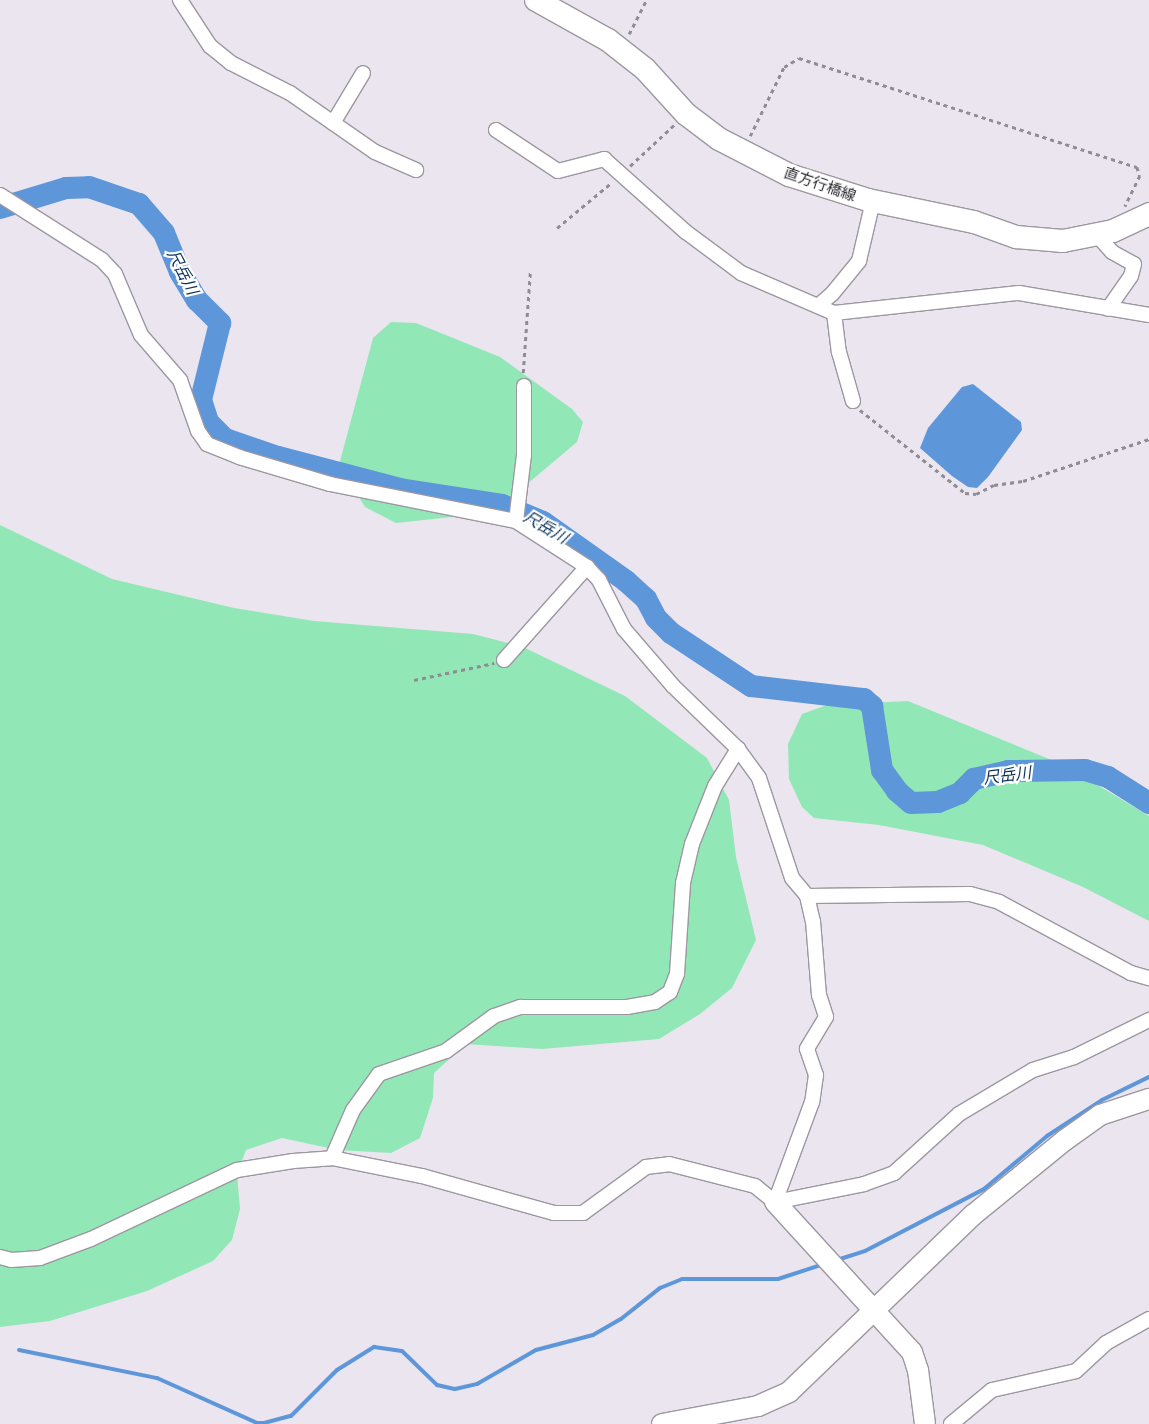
<!DOCTYPE html>
<meta charset="utf-8">
<style>
body{margin:0}
#map{position:relative;width:1149px;height:1424px;overflow:hidden;background:#ebe5ef;font-family:"Noto Sans","Noto Sans JP",sans-serif}
div>[style]{position:absolute}
.green>*{inset:0;background:#92e7b7}
.water>*{inset:0;background:#5e96da}
.stream>*{height:4px;margin:-2px;padding:0 2px;transform-origin:2px;border-radius:2px;background:#5e96da}
.river>*{height:22px;margin:-11px;padding:0 11px;transform-origin:11px;border-radius:11px;background:#5e96da}
.path>*{height:2.5px;margin-top:-1.25px;transform-origin:0;background:repeating-linear-gradient(90deg,#908c93 0 4px,transparent 0 8px)}
.roads{filter:drop-shadow(1px 0 #9c97a0) drop-shadow(-1px 0 #9c97a0) drop-shadow(0 1px #9c97a0) drop-shadow(0 -1px #9c97a0)}
.street>*{height:14px;margin:-7px;padding:0 7px;transform-origin:7px;border-radius:7px;background:#fff}
.secondary>*{height:20px;margin:-10px;padding:0 10px;transform-origin:10px;border-radius:10px;background:#fff}
.primary>*{height:22px;margin:-11px;padding:0 11px;transform-origin:11px;border-radius:11px;background:#fff}
span{translate:-50% -50%;white-space:nowrap;text-align:center;line-height:1.15;-webkit-text-stroke:4.5px #fff;paint-order:stroke}
.street-label{font-size:15px;color:#2b292d}
.water-label{font-size:16px;color:#08305b;font-style:italic}
</style>
<div id="map">
<div class="green">
<div style="clip-path:polygon(391px 322px,416px 323px,500px 357px,572px 409px,583px 422px,577px 442px,513px 496px,470px 515px,396px 523px,365px 507px,339px 465px,373px 338px)"></div>
<div style="clip-path:polygon(0 525px,112px 579px,234px 608px,314px 621px,473px 634px,523px 647px,625px 696px,707px 758px,729px 800px,736px 857px,756px 940px,732px 988px,700px 1014px,659px 1039px,542px 1049px,466px 1044px,434px 1073px,433px 1098px,420px 1138px,391px 1153px,338px 1150px,282px 1138px,246px 1150px,237px 1174px,240px 1209px,232px 1240px,213px 1261px,147px 1291px,50px 1321px,0 1327px)"></div>
<div style="clip-path:polygon(908px 701px,1066px 766px,1149px 816px,1149px 921px,1083px 887px,983px 845px,879px 825px,814px 818px,802px 807px,789px 779px,788px 744px,802px 714px,827px 705px)"></div>
</div>
<div class="water">
<div style="clip-path:polygon(973px 384px,1021px 422px,1022px 430px,988px 477px,977px 488px,968px 487px,952px 476px,920px 448px,928px 428px,962px 387px)"></div>
</div>
<div class="stream">
<div style="left:837px;top:1260px;width:29px;rotate:-18deg"></div>
<div style="left:865px;top:1251px;width:134px;rotate:-27.5deg"></div>
<div style="left:984px;top:1189px;width:82px;rotate:-40.1deg"></div>
<div style="left:1047px;top:1136px;width:66px;rotate:-33.2deg"></div>
<div style="left:1102px;top:1100px;width:52px;rotate:-26.1deg"></div>
<div style="left:19px;top:1350px;width:141px;rotate:11.5deg"></div>
<div style="left:157px;top:1378px;width:110px;rotate:24.2deg"></div>
<div style="left:257px;top:1423px;width:7px"></div>
<div style="left:264px;top:1423px;width:28px;rotate:-15deg"></div>
<div style="left:291px;top:1416px;width:65px;rotate:-45deg"></div>
<div style="left:337px;top:1370px;width:44px;rotate:-31.9deg"></div>
<div style="left:374px;top:1347px;width:28px;rotate:8deg"></div>
<div style="left:402px;top:1351px;width:49px;rotate:44.2deg"></div>
<div style="left:437px;top:1385px;width:18px;rotate:13deg"></div>
<div style="left:455px;top:1389px;width:23px;rotate:-13deg"></div>
<div style="left:477px;top:1384px;width:68px;rotate:-30deg"></div>
<div style="left:536px;top:1350px;width:59px;rotate:-14.7deg"></div>
<div style="left:593px;top:1335px;width:32px;rotate:-30deg"></div>
<div style="left:621px;top:1319px;width:50px;rotate:-38.5deg"></div>
<div style="left:660px;top:1288px;width:24px;rotate:-22deg"></div>
<div style="left:682px;top:1279px;width:96px"></div>
<div style="left:778px;top:1279px;width:48px;rotate:-18.1deg"></div>
</div>
<div class="river">
<div style="left:0;top:208px;width:69px;rotate:-16.9deg"></div>
<div style="left:66px;top:188px;width:23px;rotate:-2deg"></div>
<div style="left:89px;top:187px;width:53px;rotate:18.8deg"></div>
<div style="left:139px;top:204px;width:38px;rotate:49deg"></div>
<div style="left:164px;top:233px;width:42px;rotate:67.7deg"></div>
<div style="left:180px;top:272px;width:33px;rotate:59deg"></div>
<div style="left:197px;top:300px;width:33px;rotate:45deg"></div>
<div style="left:220px;top:323px;width:79px;rotate:103.9deg"></div>
<div style="left:201px;top:400px;width:23px;rotate:72deg"></div>
<div style="left:208px;top:422px;width:24px;rotate:45deg"></div>
<div style="left:225px;top:439px;width:56px;rotate:18.8deg"></div>
<div style="left:278px;top:457px;width:126px;rotate:14.7deg"></div>
<div style="left:400px;top:489px;width:103px;rotate:8.9deg"></div>
<div style="left:502px;top:505px;width:44px;rotate:22.5deg"></div>
<div style="left:543px;top:522px;width:102px;rotate:35.4deg"></div>
<div style="left:626px;top:581px;width:27px;rotate:42deg"></div>
<div style="left:646px;top:599px;width:21px;rotate:62deg"></div>
<div style="left:656px;top:618px;width:21px;rotate:45deg"></div>
<div style="left:671px;top:633px;width:96px;rotate:33.5deg"></div>
<div style="left:751px;top:686px;width:114px;rotate:6.6deg"></div>
<div style="left:864px;top:699px;width:11px;rotate:41deg"></div>
<div style="left:872px;top:706px;width:65px;rotate:81.1deg"></div>
<div style="left:882px;top:770px;width:26px;rotate:54deg"></div>
<div style="left:897px;top:791px;width:18px;rotate:41deg"></div>
<div style="left:911px;top:803px;width:27px;rotate:-2deg"></div>
<div style="left:938px;top:802px;width:24px;rotate:-22deg"></div>
<div style="left:960px;top:793px;width:20px;rotate:-45deg"></div>
<div style="left:974px;top:779px;width:35px;rotate:-13deg"></div>
<div style="left:1008px;top:771px;width:77px;rotate:-0.7deg"></div>
<div style="left:1085px;top:770px;width:24px;rotate:17deg"></div>
<div style="left:1108px;top:777px;width:49px;rotate:32.4deg"></div>
</div>
<div class="path">
<div style="left:629px;top:34px;width:38px;rotate:-63deg"></div>
<div style="left:750px;top:136px;width:77px;rotate:-63.8deg"></div>
<div style="left:784px;top:67px;width:17px;rotate:-31deg"></div>
<div style="left:799px;top:58px;width:355px;rotate:17.9deg"></div>
<div style="left:1137px;top:167px;width:9px;rotate:72deg"></div>
<div style="left:1140px;top:176px;width:34px;rotate:116deg"></div>
<div style="left:630px;top:166px;width:60px;rotate:-43deg"></div>
<div style="left:557px;top:228px;width:70px;rotate:-39.8deg"></div>
<div style="left:523px;top:373px;width:101px;rotate:-86deg"></div>
<div style="left:860px;top:410px;width:134px;rotate:38.3deg"></div>
<div style="left:965px;top:493px;width:11px;rotate:5deg"></div>
<div style="left:976px;top:494px;width:20px;rotate:-27deg"></div>
<div style="left:994px;top:485px;width:29px;rotate:-8deg"></div>
<div style="left:1023px;top:481px;width:133px;rotate:-18.4deg"></div>
<div style="left:414px;top:680px;width:82px;rotate:-12deg"></div>
</div>
<div class="roads">
<div class="street">
<div style="left:180px;top:0;width:55px;rotate:56.9deg"></div>
<div style="left:210px;top:46px;width:27px;rotate:39deg"></div>
<div style="left:231px;top:63px;width:66px;rotate:27deg"></div>
<div style="left:290px;top:93px;width:103px;rotate:34.8deg"></div>
<div style="left:375px;top:152px;width:45px;rotate:23.7deg"></div>
<div style="left:333px;top:123px;width:58px;rotate:-59deg"></div>
<div style="left:496px;top:130px;width:74px;rotate:33.5deg"></div>
<div style="left:558px;top:171px;width:48px;rotate:-14.6deg"></div>
<div style="left:604px;top:159px;width:110px;rotate:41.7deg"></div>
<div style="left:686px;top:232px;width:69px;rotate:36.7deg"></div>
<div style="left:741px;top:273px;width:101px;rotate:23.3deg"></div>
<div style="left:834px;top:313px;width:186px;rotate:-6.2deg"></div>
<div style="left:1019px;top:293px;width:132px;rotate:9.6deg"></div>
<div style="left:0;top:195px;width:121px;rotate:32.5deg"></div>
<div style="left:102px;top:260px;width:19px;rotate:47deg"></div>
<div style="left:115px;top:274px;width:66px;rotate:66.9deg"></div>
<div style="left:141px;top:335px;width:60px;rotate:49.1deg"></div>
<div style="left:180px;top:380px;width:54px;rotate:70.6deg"></div>
<div style="left:198px;top:431px;width:16px;rotate:55deg"></div>
<div style="left:207px;top:444px;width:35px;rotate:22deg"></div>
<div style="left:239px;top:457px;width:95px;rotate:16.5deg"></div>
<div style="left:330px;top:484px;width:190px;rotate:11.3deg"></div>
<div style="left:516px;top:521px;width:85px;rotate:32.9deg"></div>
<div style="left:587px;top:567px;width:18px;rotate:47deg"></div>
<div style="left:599px;top:580px;width:55px;rotate:63deg"></div>
<div style="left:624px;top:629px;width:75px;rotate:49.3deg"></div>
<div style="left:673px;top:686px;width:91px;rotate:44.1deg"></div>
<div style="left:738px;top:749px;width:36px;rotate:54deg"></div>
<div style="left:759px;top:778px;width:105px;rotate:71.7deg"></div>
<div style="left:792px;top:878px;width:23px;rotate:50deg"></div>
<div style="left:807px;top:896px;width:26px;rotate:77deg"></div>
<div style="left:813px;top:921px;width:74px;rotate:85.4deg"></div>
<div style="left:819px;top:995px;width:23px;rotate:72deg"></div>
<div style="left:826px;top:1017px;width:37px;rotate:121deg"></div>
<div style="left:807px;top:1049px;width:28px;rotate:71deg"></div>
<div style="left:816px;top:1075px;width:27px;rotate:98deg"></div>
<div style="left:812px;top:1102px;width:107px;rotate:110.3deg"></div>
<div style="left:1096px;top:234px;width:24px;rotate:48deg"></div>
<div style="left:1112px;top:252px;width:25px;rotate:29deg"></div>
<div style="left:1134px;top:264px;width:12px;rotate:104deg"></div>
<div style="left:1131px;top:276px;width:40px;rotate:124.9deg"></div>
<div style="left:818px;top:306px;width:18px;rotate:-41deg"></div>
<div style="left:832px;top:294px;width:43px;rotate:-50.7deg"></div>
<div style="left:859px;top:261px;width:62px;rotate:-76.9deg"></div>
<div style="left:834px;top:313px;width:39px;rotate:83deg"></div>
<div style="left:839px;top:352px;width:51px;rotate:74.1deg"></div>
<div style="left:516px;top:521px;width:66px;rotate:-83.1deg"></div>
<div style="left:524px;top:455px;width:69px;rotate:-90deg"></div>
<div style="left:504px;top:660px;width:125px;rotate:-48.3deg"></div>
<div style="left:807px;top:896px;width:163px;rotate:-0.7deg"></div>
<div style="left:970px;top:894px;width:30px;rotate:15deg"></div>
<div style="left:999px;top:902px;width:150px;rotate:28.3deg"></div>
<div style="left:1131px;top:973px;width:19px;rotate:16deg"></div>
<div style="left:332px;top:1158px;width:52px;rotate:-66.4deg"></div>
<div style="left:353px;top:1110px;width:44px;rotate:-54.2deg"></div>
<div style="left:379px;top:1074px;width:71px;rotate:-18.9deg"></div>
<div style="left:446px;top:1051px;width:59px;rotate:-36.1deg"></div>
<div style="left:494px;top:1016px;width:28px;rotate:-19deg"></div>
<div style="left:520px;top:1007px;width:107px"></div>
<div style="left:627px;top:1007px;width:28px;rotate:-10deg"></div>
<div style="left:655px;top:1002px;width:18px;rotate:-34deg"></div>
<div style="left:670px;top:992px;width:19px;rotate:-69deg"></div>
<div style="left:677px;top:974px;width:91px;rotate:-86.2deg"></div>
<div style="left:683px;top:883px;width:40px;rotate:-77deg"></div>
<div style="left:692px;top:844px;width:62px;rotate:-68.4deg"></div>
<div style="left:715px;top:786px;width:44px;rotate:-58.1deg"></div>
<div style="left:0;top:1257px;width:11px;rotate:15deg"></div>
<div style="left:11px;top:1260px;width:29px;rotate:-4deg"></div>
<div style="left:40px;top:1258px;width:54px;rotate:-20.4deg"></div>
<div style="left:91px;top:1239px;width:161px;rotate:-25.3deg"></div>
<div style="left:237px;top:1170px;width:57px;rotate:-9.1deg"></div>
<div style="left:293px;top:1161px;width:39px;rotate:-4deg"></div>
<div style="left:332px;top:1158px;width:92px;rotate:11.3deg"></div>
<div style="left:422px;top:1176px;width:137px;rotate:15.7deg"></div>
<div style="left:554px;top:1213px;width:29px"></div>
<div style="left:583px;top:1213px;width:78px;rotate:-36.1deg"></div>
<div style="left:646px;top:1167px;width:23px;rotate:-7deg"></div>
<div style="left:669px;top:1164px;width:89px;rotate:14.3deg"></div>
<div style="left:755px;top:1186px;width:26px;rotate:39deg"></div>
<div style="left:775px;top:1202px;width:91px;rotate:-11.4deg"></div>
<div style="left:864px;top:1184px;width:32px;rotate:-20deg"></div>
<div style="left:894px;top:1173px;width:88px;rotate:-42.2deg"></div>
<div style="left:959px;top:1114px;width:86px;rotate:-30.7deg"></div>
<div style="left:1033px;top:1070px;width:43px;rotate:-17.6deg"></div>
<div style="left:1074px;top:1057px;width:84px;rotate:-26.3deg"></div>
<div style="left:951px;top:1424px;width:53px;rotate:-39.7deg"></div>
<div style="left:992px;top:1390px;width:86px;rotate:-12.7deg"></div>
<div style="left:1076px;top:1371px;width:41px;rotate:-43deg"></div>
<div style="left:1106px;top:1343px;width:49px;rotate:-29.2deg"></div>
</div>
<div class="secondary">
<div style="left:775px;top:1202px;width:203px;rotate:47.6deg"></div>
<div style="left:912px;top:1352px;width:19px;rotate:72deg"></div>
<div style="left:918px;top:1370px;width:54px;rotate:82.6deg"></div>
<div style="left:662px;top:1424px;width:98px;rotate:-10.6deg"></div>
<div style="left:758px;top:1406px;width:34px;rotate:-24deg"></div>
<div style="left:789px;top:1392px;width:255px;rotate:-43.9deg"></div>
<div style="left:973px;top:1215px;width:119px;rotate:-39.2deg"></div>
<div style="left:1065px;top:1140px;width:43px;rotate:-35.5deg"></div>
<div style="left:1100px;top:1115px;width:52px;rotate:-18.1deg"></div>
</div>
<div class="primary">
<div style="left:536px;top:0;width:82px;rotate:29.1deg"></div>
<div style="left:608px;top:40px;width:47px;rotate:38.1deg"></div>
<div style="left:645px;top:69px;width:61px;rotate:47.7deg"></div>
<div style="left:686px;top:114px;width:41px;rotate:37.1deg"></div>
<div style="left:719px;top:139px;width:79px;rotate:27.2deg"></div>
<div style="left:789px;top:175px;width:83px;rotate:17.6deg"></div>
<div style="left:868px;top:200px;width:108px;rotate:11.7deg"></div>
<div style="left:974px;top:222px;width:45px;rotate:19.7deg"></div>
<div style="left:1016px;top:237px;width:47px;rotate:4.9deg"></div>
<div style="left:1063px;top:241px;width:51px;rotate:-11.3deg"></div>
<div style="left:1113px;top:231px;width:40px;rotate:-25deg"></div>
</div>
</div>
<div class="street-label">
<span style="left:820px;top:184px;rotate:19deg">直方行橋線</span>
</div>
<div class="water-label">
<span style="left:183px;top:272px;rotate:63deg">尺岳川</span>
<span style="left:546px;top:527px;rotate:30deg">尺岳川</span>
<span style="left:1007px;top:775px;rotate:-7deg">尺岳川</span>
</div>
</div>
